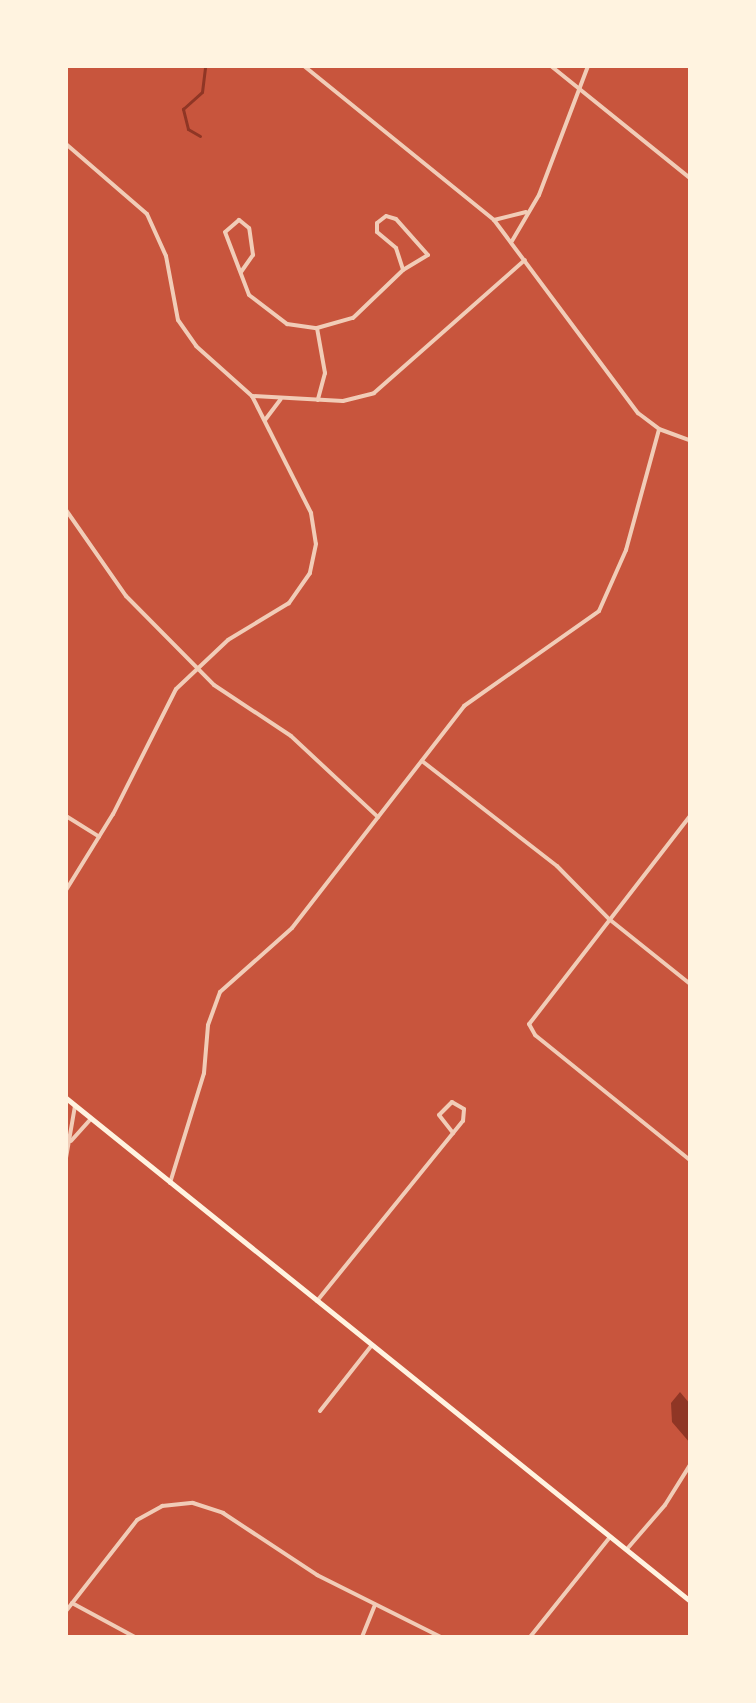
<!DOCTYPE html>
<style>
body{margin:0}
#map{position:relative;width:756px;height:1703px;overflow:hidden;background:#c8553d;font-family:Signika,sans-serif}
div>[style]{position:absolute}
.water>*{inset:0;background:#8f3625}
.stream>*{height:3px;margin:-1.5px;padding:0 1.5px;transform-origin:1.5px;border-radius:1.5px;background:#8f3625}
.minor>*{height:4px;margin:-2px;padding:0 2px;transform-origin:2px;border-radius:2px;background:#f1ccb7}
.secondary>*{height:5px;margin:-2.5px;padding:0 2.5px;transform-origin:2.5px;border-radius:2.5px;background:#fff3e0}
span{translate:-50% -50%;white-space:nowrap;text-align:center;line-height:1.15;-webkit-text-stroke:8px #fff3e0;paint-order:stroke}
.frame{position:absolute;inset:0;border:68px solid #fff3e0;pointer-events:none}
</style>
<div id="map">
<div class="water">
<div style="clip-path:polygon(680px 1392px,690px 1404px,690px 1443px,672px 1422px,671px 1403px)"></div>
</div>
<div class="stream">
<div style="left:200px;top:136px;width:14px;rotate:-150deg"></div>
<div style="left:188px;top:129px;width:21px;rotate:-104deg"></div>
<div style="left:183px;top:109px;width:25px;rotate:-42deg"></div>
<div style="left:202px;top:92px;width:26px;rotate:-83deg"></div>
</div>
<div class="minor">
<div style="left:304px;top:66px;width:245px;rotate:39deg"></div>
<div style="left:494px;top:220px;width:241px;rotate:53.3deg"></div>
<div style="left:638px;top:413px;width:26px;rotate:37deg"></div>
<div style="left:659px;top:429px;width:33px;rotate:20deg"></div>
<div style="left:551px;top:66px;width:179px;rotate:38.9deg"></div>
<div style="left:66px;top:144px;width:107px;rotate:40.8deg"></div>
<div style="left:147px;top:214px;width:46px;rotate:65.7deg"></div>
<div style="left:166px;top:256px;width:65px;rotate:79.4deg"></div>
<div style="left:178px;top:320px;width:32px;rotate:55deg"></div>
<div style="left:196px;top:346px;width:75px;rotate:41.8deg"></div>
<div style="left:252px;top:396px;width:131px;rotate:63.2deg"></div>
<div style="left:311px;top:513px;width:31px;rotate:81deg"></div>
<div style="left:316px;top:544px;width:30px;rotate:102deg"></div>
<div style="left:310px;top:573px;width:37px;rotate:125deg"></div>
<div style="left:289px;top:603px;width:71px;rotate:148.8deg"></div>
<div style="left:228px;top:640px;width:71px;rotate:136.7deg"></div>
<div style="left:176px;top:689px;width:140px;rotate:116.7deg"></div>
<div style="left:113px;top:814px;width:89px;rotate:121.7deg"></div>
<div style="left:494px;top:220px;width:33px;rotate:-14deg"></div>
<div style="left:512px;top:241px;width:53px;rotate:-59.6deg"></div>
<div style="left:539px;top:195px;width:138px;rotate:-69.2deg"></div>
<div style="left:241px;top:272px;width:21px;rotate:-55deg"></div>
<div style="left:253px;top:255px;width:27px;rotate:-98deg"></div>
<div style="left:249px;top:228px;width:13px;rotate:-141deg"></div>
<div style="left:239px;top:220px;width:18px;rotate:139deg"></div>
<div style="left:225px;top:232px;width:67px;rotate:69.1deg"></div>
<div style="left:249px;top:295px;width:48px;rotate:37.3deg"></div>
<div style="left:287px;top:324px;width:30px;rotate:8deg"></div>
<div style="left:317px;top:328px;width:37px;rotate:-16deg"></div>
<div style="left:353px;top:318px;width:69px;rotate:-43.8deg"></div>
<div style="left:403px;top:270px;width:29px;rotate:-31deg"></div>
<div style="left:428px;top:255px;width:48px;rotate:-131.6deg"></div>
<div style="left:396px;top:219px;width:10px;rotate:-163deg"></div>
<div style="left:386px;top:216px;width:11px;rotate:142deg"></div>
<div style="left:377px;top:223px;width:9px;rotate:90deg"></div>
<div style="left:377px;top:232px;width:25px;rotate:40deg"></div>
<div style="left:396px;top:248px;width:23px;rotate:72deg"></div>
<div style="left:317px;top:328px;width:46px;rotate:79.9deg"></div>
<div style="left:325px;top:373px;width:28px;rotate:105deg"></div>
<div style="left:252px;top:396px;width:91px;rotate:3.1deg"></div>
<div style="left:343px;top:401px;width:32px;rotate:-14deg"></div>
<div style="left:374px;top:393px;width:201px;rotate:-41.4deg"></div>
<div style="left:265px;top:420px;width:26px;rotate:-53deg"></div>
<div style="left:66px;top:510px;width:105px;rotate:55.1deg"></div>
<div style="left:126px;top:596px;width:125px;rotate:45.3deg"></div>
<div style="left:214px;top:685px;width:92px;rotate:33.5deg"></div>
<div style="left:291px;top:736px;width:119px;rotate:43deg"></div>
<div style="left:422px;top:761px;width:171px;rotate:37.9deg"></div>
<div style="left:557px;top:866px;width:74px;rotate:45.5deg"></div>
<div style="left:609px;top:919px;width:104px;rotate:38.7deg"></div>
<div style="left:66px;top:816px;width:39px;rotate:32deg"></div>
<div style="left:690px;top:816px;width:263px;rotate:127.7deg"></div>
<div style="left:529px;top:1024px;width:13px;rotate:61deg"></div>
<div style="left:535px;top:1035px;width:199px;rotate:38.9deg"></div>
<div style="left:71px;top:1141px;width:30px;rotate:-48deg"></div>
<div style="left:66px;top:1158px;width:53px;rotate:-80.2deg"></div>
<div style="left:170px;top:1183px;width:115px;rotate:-72.8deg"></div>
<div style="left:204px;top:1073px;width:48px;rotate:-85.2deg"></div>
<div style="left:208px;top:1025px;width:35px;rotate:-70deg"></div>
<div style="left:220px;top:992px;width:96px;rotate:-41.6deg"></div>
<div style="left:292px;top:928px;width:281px;rotate:-52.2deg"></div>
<div style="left:464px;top:706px;width:165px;rotate:-35.1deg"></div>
<div style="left:599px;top:611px;width:67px;rotate:-66.1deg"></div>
<div style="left:626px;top:550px;width:125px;rotate:-74.7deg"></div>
<div style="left:317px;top:1301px;width:232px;rotate:-51deg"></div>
<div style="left:463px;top:1121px;width:12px;rotate:-85deg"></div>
<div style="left:464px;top:1109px;width:14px;rotate:-150deg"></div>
<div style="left:452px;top:1102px;width:18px;rotate:135deg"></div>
<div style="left:439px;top:1115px;width:23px;rotate:52deg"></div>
<div style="left:320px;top:1411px;width:84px;rotate:-51.8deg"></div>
<div style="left:627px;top:1549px;width:58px;rotate:-49.2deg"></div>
<div style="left:665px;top:1505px;width:47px;rotate:-58deg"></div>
<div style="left:72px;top:1603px;width:72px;rotate:28.4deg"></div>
<div style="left:66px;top:1611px;width:115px;rotate:-52deg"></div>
<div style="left:137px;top:1520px;width:29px;rotate:-29deg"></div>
<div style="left:162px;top:1506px;width:31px;rotate:-6deg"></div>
<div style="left:193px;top:1503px;width:32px;rotate:18deg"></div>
<div style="left:223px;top:1513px;width:113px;rotate:33.4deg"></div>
<div style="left:317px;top:1575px;width:139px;rotate:26.6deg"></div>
<div style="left:362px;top:1637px;width:35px;rotate:-68deg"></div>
<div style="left:530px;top:1637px;width:128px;rotate:-51.3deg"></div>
</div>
<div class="secondary">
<div style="left:66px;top:1098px;width:801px;rotate:38.87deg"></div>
</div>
<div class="frame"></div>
</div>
